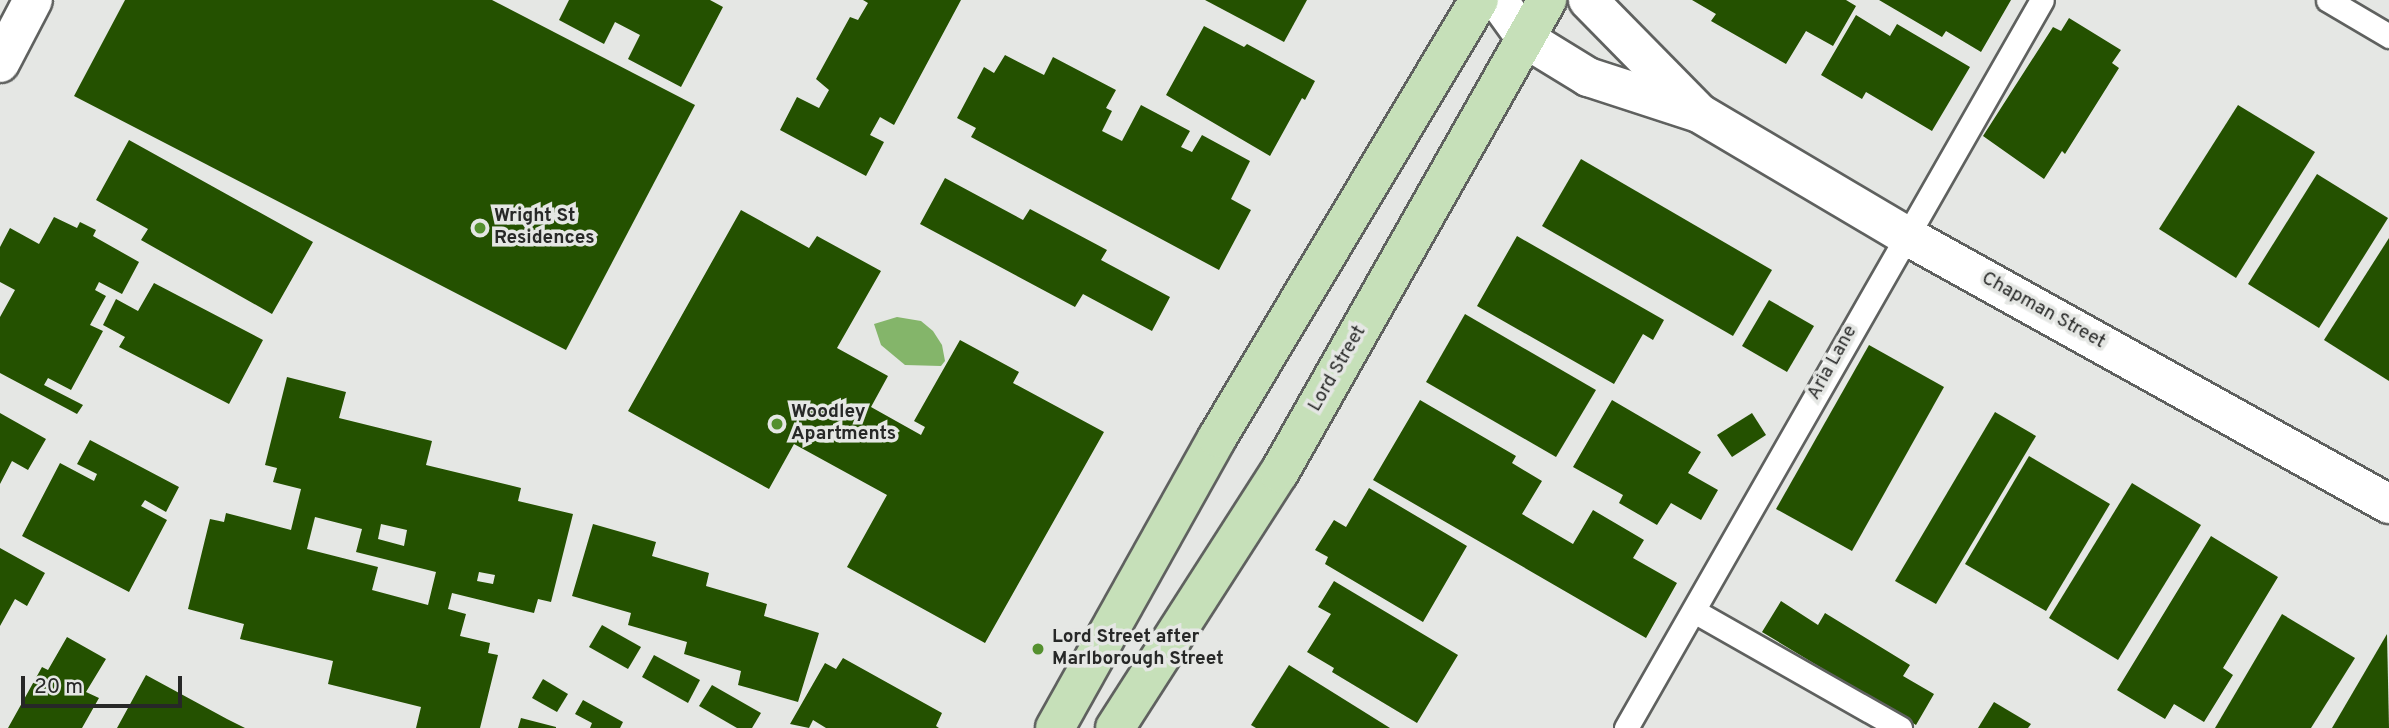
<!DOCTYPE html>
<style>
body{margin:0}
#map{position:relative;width:2389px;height:728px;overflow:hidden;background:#e5e7e4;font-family:Overpass,sans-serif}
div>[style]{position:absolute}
.water>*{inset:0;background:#84b56a}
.building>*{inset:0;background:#245100}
.roads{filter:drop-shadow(2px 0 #5f615f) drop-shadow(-2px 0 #5f615f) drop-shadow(0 2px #5f615f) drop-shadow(0 -2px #5f615f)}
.lane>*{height:23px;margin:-11.5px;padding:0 11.5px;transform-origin:11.5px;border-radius:11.5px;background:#fff}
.street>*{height:38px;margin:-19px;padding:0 19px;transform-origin:19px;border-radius:19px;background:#fff}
.primary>*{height:38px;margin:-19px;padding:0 19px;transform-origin:19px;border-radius:19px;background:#c6e0b9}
.dots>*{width:19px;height:19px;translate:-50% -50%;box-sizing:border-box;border:4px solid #e5e7e4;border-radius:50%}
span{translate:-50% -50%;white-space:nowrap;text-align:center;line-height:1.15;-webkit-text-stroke:7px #e5e7e4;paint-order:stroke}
.poi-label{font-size:19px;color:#272827;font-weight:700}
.left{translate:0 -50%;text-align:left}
.street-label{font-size:19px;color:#272827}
.scale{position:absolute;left:21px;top:676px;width:161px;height:32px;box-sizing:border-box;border:4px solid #272827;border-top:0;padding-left:9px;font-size:21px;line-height:24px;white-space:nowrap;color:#272827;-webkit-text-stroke:5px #e5e7e4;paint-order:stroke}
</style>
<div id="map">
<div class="water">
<div style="clip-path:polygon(897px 317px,921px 321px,933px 331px,942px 345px,945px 361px,941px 366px,905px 365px,881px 345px,874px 324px)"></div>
</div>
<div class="building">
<div style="clip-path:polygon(125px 0,492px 0,695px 105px,566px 350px,74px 96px)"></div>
<div style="clip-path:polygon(569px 0,710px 0,723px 7px,681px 87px,628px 59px,640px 35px,615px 22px,604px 44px,559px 20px)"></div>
<div style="clip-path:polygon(863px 0,961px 0,894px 125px,880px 117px,870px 135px,884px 142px,866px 176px,780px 130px,797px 97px,819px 108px,829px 90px,816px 79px,850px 17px,858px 20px,868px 3px)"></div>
<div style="clip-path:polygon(1205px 0,1307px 0,1284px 42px)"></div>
<div style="clip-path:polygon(1692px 0,1846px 0,1856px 6px,1833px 46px,1806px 31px,1786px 64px,1711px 21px,1716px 14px)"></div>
<div style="clip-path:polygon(1879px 0,2011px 0,1981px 52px,1946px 31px,1942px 37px)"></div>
<div style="clip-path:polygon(1856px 15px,1890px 36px,1897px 24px,1970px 67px,1932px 131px,1866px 92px,1862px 99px,1821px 75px)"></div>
<div style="clip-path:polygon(2069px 18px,2121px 50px,2112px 63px,2119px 68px,2065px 154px,2062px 151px,2044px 179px,1983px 136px,2053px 27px,2061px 31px)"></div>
<div style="clip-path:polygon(1204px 26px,1244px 47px,1247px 44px,1315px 81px,1305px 100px,1302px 98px,1270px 156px,1166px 95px)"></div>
<div style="clip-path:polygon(1005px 55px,1044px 75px,1053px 57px,1116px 90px,1106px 108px,1112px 111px,1102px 131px,1122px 141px,1141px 105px,1190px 131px,1181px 147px,1192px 152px,1202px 135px,1250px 161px,1231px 199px,1251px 210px,1219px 270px,971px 137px,976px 128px,957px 118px,984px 67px,994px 73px)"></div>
<div style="clip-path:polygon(2238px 105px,2315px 152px,2236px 278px,2159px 229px)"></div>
<div style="clip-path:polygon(129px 140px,313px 242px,272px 314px,141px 240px,148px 229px,96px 200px)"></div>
<div style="clip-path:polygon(1581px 159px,1772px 270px,1733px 336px,1542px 226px)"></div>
<div style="clip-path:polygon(2317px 174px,2388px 218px,2319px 328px,2248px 284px)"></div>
<div style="clip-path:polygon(945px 178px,1023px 220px,1030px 209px,1107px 250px,1101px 260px,1170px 297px,1152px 331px,1083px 294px,1075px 307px,920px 224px)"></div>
<div style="clip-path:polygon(741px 210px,809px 248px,817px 236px,881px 271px,837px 348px,888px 376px,871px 407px,921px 435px,925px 427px,914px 421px,960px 340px,1019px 372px,1013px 383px,1104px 432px,985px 643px,847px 567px,887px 495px,794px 444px,769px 489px,628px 411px)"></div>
<div style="clip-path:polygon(54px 217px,77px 228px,80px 222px,96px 230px,93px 236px,139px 262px,122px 294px,99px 282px,95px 290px,106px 296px,90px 325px,103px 331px,71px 390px,48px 378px,44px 385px,83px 405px,77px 414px,0 373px,0 317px,15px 290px,0 282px,0 247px,10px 228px,39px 244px)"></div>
<div style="clip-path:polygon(1517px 236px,1664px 320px,1653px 340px,1643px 334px,1614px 384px,1477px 306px)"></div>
<div style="clip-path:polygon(2389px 238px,2389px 381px,2324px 340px)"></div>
<div style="clip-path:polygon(154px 283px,263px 340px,229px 404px,119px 347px,125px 337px,103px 325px,116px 299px,138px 311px)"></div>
<div style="clip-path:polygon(1769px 300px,1814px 326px,1787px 372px,1742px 346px)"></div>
<div style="clip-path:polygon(1465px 314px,1596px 390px,1556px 457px,1426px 382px)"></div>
<div style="clip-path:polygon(1869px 345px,1944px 387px,1852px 551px,1776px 509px)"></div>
<div style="clip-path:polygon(evenodd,287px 377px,346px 392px,339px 418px,432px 441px,426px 465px,521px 488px,518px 501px,573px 514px,551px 602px,538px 599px,534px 613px,452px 593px,448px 609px,466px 614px,460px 636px,490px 643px,488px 653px,498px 655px,480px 728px,416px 728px,421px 707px,328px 684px,333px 661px,240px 639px,244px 624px,188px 609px,210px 519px,224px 522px,226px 513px,291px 530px,301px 489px,273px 482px,277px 468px,265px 465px,287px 377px,315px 517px,362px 529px,356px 552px,436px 572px,428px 605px,372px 590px,378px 567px,307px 549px,315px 517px,287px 377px,381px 524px,407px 530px,404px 546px,378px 539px,381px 524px,287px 377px,479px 572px,495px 575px,493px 584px,477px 581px,479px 572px)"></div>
<div style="clip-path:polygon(1420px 400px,1516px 456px,1512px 463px,1542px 481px,1522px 514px,1573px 544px,1593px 510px,1644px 540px,1633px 558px,1677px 583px,1646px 638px,1373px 480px)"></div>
<div style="clip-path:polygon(1612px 400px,1701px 452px,1688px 473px,1718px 490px,1701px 520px,1671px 503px,1657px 525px,1619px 503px,1623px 495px,1573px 467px)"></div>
<div style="clip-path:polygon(1995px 412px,2036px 436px,1936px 604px,1895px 581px)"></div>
<div style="clip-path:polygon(0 413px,46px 439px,28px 470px,12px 461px,0 484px)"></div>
<div style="clip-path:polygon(1752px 413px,1766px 435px,1732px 457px,1717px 435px)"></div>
<div style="clip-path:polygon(90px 440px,179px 487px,166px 512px,145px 500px,141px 506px,167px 520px,129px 592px,22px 536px,60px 463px,94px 481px,97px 474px,77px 464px)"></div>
<div style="clip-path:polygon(2029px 456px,2110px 504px,2046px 611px,1965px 564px)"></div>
<div style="clip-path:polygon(2132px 483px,2201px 525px,2118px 660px,2049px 618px)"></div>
<div style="clip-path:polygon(1369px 488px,1467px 546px,1423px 622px,1325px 564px,1328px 557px,1315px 550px,1334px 520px,1346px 527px)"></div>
<div style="clip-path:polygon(593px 524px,656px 542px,652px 556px,709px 573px,706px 586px,767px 604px,764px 616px,819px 633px,798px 702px,738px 685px,741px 671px,684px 654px,687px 642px,628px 625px,631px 613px,572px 596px)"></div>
<div style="clip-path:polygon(2211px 536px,2278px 577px,2223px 668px,2233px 675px,2204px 722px,2174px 704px,2165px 719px,2117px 690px)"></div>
<div style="clip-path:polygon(0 548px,45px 573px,27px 606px,15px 599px,0 626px)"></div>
<div style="clip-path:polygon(1334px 581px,1458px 655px,1417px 723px,1332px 672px,1334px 668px,1307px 652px,1331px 614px,1318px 607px)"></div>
<div style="clip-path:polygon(1781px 601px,1818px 625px,1825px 613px,1910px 665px,1903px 676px,1934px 694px,1916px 725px,1762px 632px)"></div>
<div style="clip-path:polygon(2282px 614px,2355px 658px,2311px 728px,2215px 728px)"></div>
<div style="clip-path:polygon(602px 625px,641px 647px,628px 669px,589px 647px)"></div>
<div style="clip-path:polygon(2387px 634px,2389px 728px,2332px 728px)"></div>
<div style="clip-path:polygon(67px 637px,106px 659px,86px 692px,99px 698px,82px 728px,8px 728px,42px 667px,48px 670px)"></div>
<div style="clip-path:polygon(654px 655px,700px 680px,688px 703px,642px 677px)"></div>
<div style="clip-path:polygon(843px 658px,942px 713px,936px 726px,939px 728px,826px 728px,813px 720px,809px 728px,790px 724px,825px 663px,836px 669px)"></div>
<div style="clip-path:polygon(1289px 665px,1390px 728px,1256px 728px,1251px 725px)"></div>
<div style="clip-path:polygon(146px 675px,227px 719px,245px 728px,117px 728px)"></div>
<div style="clip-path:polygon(543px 679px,568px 694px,557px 712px,532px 698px)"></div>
<div style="clip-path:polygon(712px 685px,761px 713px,752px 728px,737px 728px,699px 706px)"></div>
<div style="clip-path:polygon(583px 700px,623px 722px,620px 728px,590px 728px,592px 723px,575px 714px)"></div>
<div style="clip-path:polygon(1994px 702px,2031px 724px,2028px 728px,1978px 728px)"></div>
<div style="clip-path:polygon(521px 718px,556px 727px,556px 728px,518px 728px)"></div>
</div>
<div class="roads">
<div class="lane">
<div style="left:2328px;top:0;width:71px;rotate:30.5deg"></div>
<div style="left:1694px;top:611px;width:237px;rotate:29.6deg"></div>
<div style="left:1626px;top:728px;width:838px;rotate:-60.26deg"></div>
</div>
<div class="street">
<div style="left:1498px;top:0;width:48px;rotate:54.3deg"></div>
<div style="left:1526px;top:39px;width:73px;rotate:31.5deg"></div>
<div style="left:1588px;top:77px;width:117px;rotate:18deg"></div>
<div style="left:1699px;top:113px;width:239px;rotate:30.6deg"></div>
<div style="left:1905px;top:235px;width:554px;rotate:29.06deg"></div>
<div style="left:1588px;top:0;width:153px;rotate:45.5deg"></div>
<div style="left:0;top:63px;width:71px;rotate:-62.4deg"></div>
</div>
<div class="primary">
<div style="left:1055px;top:728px;width:332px;rotate:-60.8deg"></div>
<div style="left:1217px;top:438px;width:510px;rotate:-59.11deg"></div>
<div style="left:1115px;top:728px;width:303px;rotate:-57.3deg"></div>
<div style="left:1279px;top:473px;width:544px;rotate:-60.46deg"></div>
</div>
</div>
<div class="dots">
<div style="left:480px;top:228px;background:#54902e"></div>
<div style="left:777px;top:424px;background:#54902e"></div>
<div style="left:1038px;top:649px;background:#54902e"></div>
</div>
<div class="poi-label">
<span class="left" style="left:494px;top:228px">Wright St<br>Residences</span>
<span class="left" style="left:791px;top:424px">Woodley<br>Apartments</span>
<span class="left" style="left:1052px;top:649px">Lord Street after<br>Marlborough Street</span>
</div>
<div class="street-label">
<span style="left:2043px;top:311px;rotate:29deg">Chapman Street</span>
<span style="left:1833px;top:363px;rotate:-61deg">Aria Lane</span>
<span style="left:1338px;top:369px;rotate:-60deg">Lord Street</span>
</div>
<div class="scale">20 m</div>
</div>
